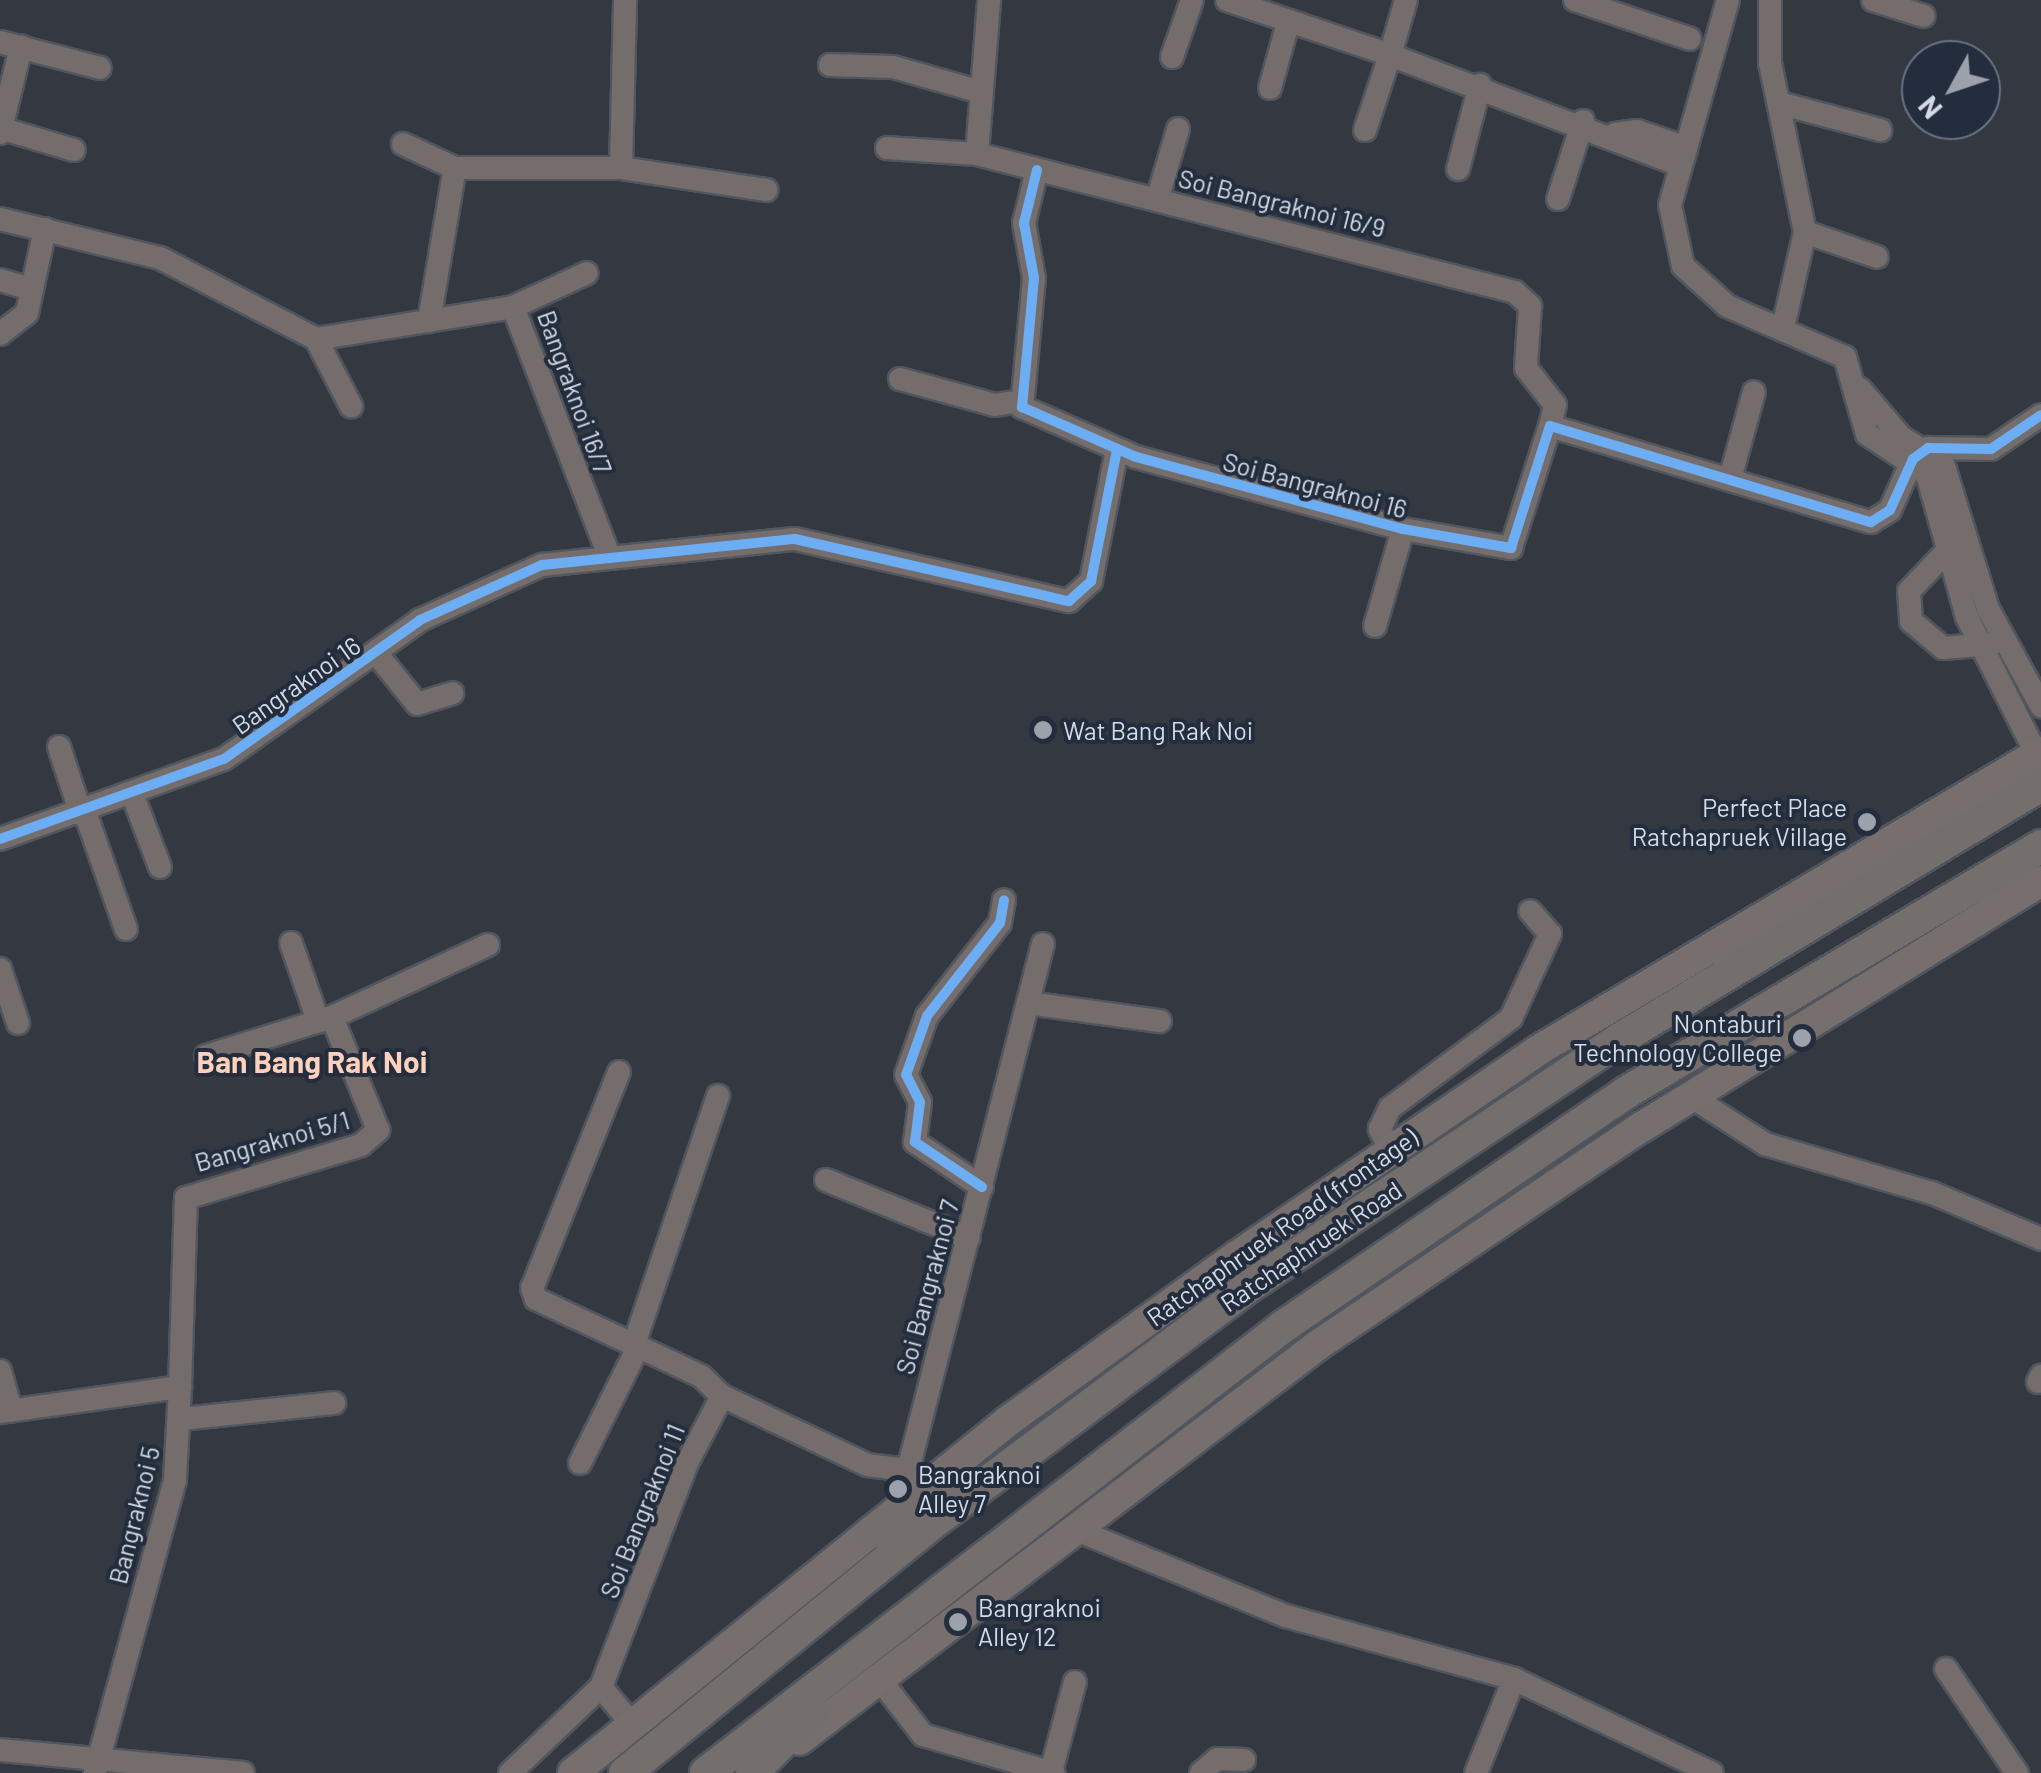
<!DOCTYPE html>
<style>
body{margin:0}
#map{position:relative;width:2041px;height:1773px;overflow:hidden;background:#333841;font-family:Barlow,sans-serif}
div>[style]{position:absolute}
.roads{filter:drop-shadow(2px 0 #51565e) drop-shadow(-2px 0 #51565e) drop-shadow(0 2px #51565e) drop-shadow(0 -2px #51565e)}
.street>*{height:22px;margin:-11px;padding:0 11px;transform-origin:11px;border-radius:11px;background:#746d6b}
.secondary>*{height:30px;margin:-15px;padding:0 15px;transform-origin:15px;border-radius:15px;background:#766f6e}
.primary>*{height:32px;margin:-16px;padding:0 16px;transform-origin:16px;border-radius:16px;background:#746e6d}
.cycleway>*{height:10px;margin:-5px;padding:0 5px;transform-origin:5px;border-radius:5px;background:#6dadf4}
.dots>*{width:28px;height:28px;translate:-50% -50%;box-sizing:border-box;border:5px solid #232d3d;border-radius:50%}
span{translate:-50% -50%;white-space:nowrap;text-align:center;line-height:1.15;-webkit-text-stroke:8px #232d3d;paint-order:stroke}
.street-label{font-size:25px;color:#d5dbe6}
.poi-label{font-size:25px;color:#d5dbe6}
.left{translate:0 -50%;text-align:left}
.right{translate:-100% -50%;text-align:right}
.quarter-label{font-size:30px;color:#ffd0bb;font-weight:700}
.north{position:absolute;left:1901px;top:40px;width:100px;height:100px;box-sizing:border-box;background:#232d3d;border:2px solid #6a7381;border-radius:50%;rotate:230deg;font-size:28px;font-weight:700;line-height:40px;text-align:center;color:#d5dbe6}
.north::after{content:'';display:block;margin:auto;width:35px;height:45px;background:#9ca2ac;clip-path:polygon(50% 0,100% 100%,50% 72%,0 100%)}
</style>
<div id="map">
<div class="roads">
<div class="street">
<div style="left:1227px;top:0;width:172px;rotate:18.6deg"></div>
<div style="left:1390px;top:55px;width:79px;rotate:108.4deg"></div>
<div style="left:1406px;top:0;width:57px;rotate:106.2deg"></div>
<div style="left:1390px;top:55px;width:310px;rotate:20.8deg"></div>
<div style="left:1575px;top:0;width:121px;rotate:18.7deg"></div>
<div style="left:1728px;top:0;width:213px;rotate:105.8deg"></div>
<div style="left:1670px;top:205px;width:62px;rotate:78deg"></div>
<div style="left:1683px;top:266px;width:59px;rotate:42.3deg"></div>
<div style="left:1727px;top:306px;width:129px;rotate:23.4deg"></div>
<div style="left:1845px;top:357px;width:80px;rotate:74.1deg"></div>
<div style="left:1867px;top:434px;width:72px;rotate:33.7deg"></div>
<div style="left:1927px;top:474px;width:148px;rotate:74.4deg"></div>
<div style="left:1967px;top:617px;width:155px;rotate:63.1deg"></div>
<div style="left:1770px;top:0;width:63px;rotate:90deg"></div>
<div style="left:1770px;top:63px;width:173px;rotate:78.3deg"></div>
<div style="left:1805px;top:232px;width:98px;rotate:103deg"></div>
<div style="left:1873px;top:0;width:53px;rotate:17.4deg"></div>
<div style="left:0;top:42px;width:103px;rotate:14.6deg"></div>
<div style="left:1172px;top:57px;width:60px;rotate:-70.7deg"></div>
<div style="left:830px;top:65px;width:63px;rotate:1.8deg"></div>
<div style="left:893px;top:67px;width:91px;rotate:15.9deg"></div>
<div style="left:1270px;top:88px;width:67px;rotate:-74.5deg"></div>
<div style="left:1779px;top:103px;width:105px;rotate:15deg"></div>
<div style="left:0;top:128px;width:77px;rotate:16.6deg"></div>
<div style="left:0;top:133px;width:89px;rotate:-76.3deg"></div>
<div style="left:1615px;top:134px;width:22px;rotate:-8deg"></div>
<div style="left:1637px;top:131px;width:52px;rotate:19.1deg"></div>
<div style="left:403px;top:144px;width:57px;rotate:24.8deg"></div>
<div style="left:887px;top:148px;width:90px;rotate:3.8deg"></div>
<div style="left:977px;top:154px;width:555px;rotate:14.39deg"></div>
<div style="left:1515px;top:292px;width:21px;rotate:43deg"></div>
<div style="left:1530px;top:306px;width:62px;rotate:93.7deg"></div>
<div style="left:1526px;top:368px;width:47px;rotate:51.9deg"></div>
<div style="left:1555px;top:405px;width:22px;rotate:103deg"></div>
<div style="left:977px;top:154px;width:154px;rotate:-85.5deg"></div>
<div style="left:621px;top:168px;width:147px;rotate:8.6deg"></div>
<div style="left:1458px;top:169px;width:87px;rotate:-75.3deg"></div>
<div style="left:1037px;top:170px;width:55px;rotate:103.8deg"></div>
<div style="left:1024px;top:223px;width:56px;rotate:79.7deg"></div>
<div style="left:1034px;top:278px;width:130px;rotate:95.3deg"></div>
<div style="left:1022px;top:407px;width:124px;rotate:23.7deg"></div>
<div style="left:1136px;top:457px;width:277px;rotate:15.1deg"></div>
<div style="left:1403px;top:529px;width:110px;rotate:10deg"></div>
<div style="left:1511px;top:548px;width:128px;rotate:-72.3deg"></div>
<div style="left:1550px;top:426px;width:335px;rotate:16.7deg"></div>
<div style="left:1871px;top:522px;width:22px;rotate:-32deg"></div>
<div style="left:1890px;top:510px;width:56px;rotate:-65.7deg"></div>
<div style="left:1913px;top:459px;width:19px;rotate:-36deg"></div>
<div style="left:1928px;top:448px;width:63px;rotate:0.9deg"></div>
<div style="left:1991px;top:449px;width:60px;rotate:-34.2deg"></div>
<div style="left:1558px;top:199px;width:82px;rotate:-72.2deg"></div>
<div style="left:1157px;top:200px;width:74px;rotate:-73.5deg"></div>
<div style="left:0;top:219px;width:165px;rotate:13.7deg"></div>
<div style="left:160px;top:258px;width:176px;rotate:27.4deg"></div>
<div style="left:316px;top:339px;width:200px;rotate:-9.2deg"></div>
<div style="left:513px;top:307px;width:264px;rotate:68.9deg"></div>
<div style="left:1805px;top:232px;width:76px;rotate:19.1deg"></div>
<div style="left:0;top:280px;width:32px;rotate:16deg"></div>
<div style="left:513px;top:307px;width:81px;rotate:-24.7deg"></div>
<div style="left:429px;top:321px;width:155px;rotate:-80.4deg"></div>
<div style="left:455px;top:168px;width:166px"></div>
<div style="left:621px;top:168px;width:168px;rotate:-88.6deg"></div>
<div style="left:0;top:334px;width:34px;rotate:-38deg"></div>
<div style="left:27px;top:313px;width:86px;rotate:-77.9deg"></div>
<div style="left:316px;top:339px;width:76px;rotate:62.4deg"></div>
<div style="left:900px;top:379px;width:98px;rotate:15.3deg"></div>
<div style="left:995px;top:405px;width:24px;rotate:-9deg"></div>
<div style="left:1860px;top:389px;width:63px;rotate:49.5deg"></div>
<div style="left:1901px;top:437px;width:49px;rotate:31.8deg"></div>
<div style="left:1943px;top:463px;width:153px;rotate:72.9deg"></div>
<div style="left:1988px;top:609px;width:111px;rotate:61.3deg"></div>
<div style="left:1730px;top:479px;width:90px;rotate:-74.6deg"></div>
<div style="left:1947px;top:551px;width:55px;rotate:133.5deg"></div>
<div style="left:1909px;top:591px;width:30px;rotate:86deg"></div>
<div style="left:1911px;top:621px;width:42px;rotate:40.2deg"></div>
<div style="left:1943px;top:648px;width:49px;rotate:-4.7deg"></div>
<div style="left:1375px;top:626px;width:101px;rotate:-73.9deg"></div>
<div style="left:376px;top:653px;width:65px;rotate:51.2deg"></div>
<div style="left:417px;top:704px;width:37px;rotate:-17deg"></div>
<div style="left:59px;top:747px;width:71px;rotate:71.8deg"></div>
<div style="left:133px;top:796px;width:76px;rotate:69.2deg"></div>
<div style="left:85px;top:812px;width:124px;rotate:70.7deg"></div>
<div style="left:0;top:839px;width:238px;rotate:-19.7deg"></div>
<div style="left:224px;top:759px;width:240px;rotate:-35.3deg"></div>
<div style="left:420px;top:620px;width:134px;rotate:-24.3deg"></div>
<div style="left:542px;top:565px;width:254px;rotate:-5.9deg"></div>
<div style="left:795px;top:539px;width:281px;rotate:12.8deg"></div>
<div style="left:1069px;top:601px;width:30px;rotate:-42deg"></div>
<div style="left:1091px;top:581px;width:134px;rotate:-78.8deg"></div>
<div style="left:291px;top:943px;width:83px;rotate:70.9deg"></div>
<div style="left:0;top:969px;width:57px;rotate:71.6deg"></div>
<div style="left:1028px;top:1003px;width:133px;rotate:7.8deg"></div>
<div style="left:206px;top:1056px;width:132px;rotate:-17.2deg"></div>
<div style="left:332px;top:1017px;width:172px;rotate:-24.8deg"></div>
<div style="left:619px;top:1072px;width:233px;rotate:111.9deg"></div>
<div style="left:532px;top:1288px;width:12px;rotate:70deg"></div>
<div style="left:536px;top:1299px;width:182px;rotate:25deg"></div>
<div style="left:701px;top:1376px;width:29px;rotate:44deg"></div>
<div style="left:1690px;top:1096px;width:89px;rotate:32.6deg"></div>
<div style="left:1765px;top:1144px;width:174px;rotate:16.4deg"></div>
<div style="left:1932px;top:1193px;width:118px;rotate:22.9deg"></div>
<div style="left:1391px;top:1151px;width:25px;rotate:-117deg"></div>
<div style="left:1380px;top:1129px;width:23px;rotate:-65deg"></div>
<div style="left:1390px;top:1108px;width:151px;rotate:-36.6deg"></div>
<div style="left:1511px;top:1018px;width:93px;rotate:-65.1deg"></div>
<div style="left:1550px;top:934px;width:30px;rotate:-131deg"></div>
<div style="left:826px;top:1180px;width:154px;rotate:22.1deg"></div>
<div style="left:982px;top:1187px;width:81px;rotate:-146.1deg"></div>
<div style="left:915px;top:1142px;width:40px;rotate:-82.9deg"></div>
<div style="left:920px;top:1102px;width:30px;rotate:-117deg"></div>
<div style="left:906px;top:1075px;width:63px;rotate:-70.4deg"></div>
<div style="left:927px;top:1016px;width:118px;rotate:-51.9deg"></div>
<div style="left:1000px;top:923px;width:23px;rotate:-80deg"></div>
<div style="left:634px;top:1344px;width:262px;rotate:-71.3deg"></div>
<div style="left:0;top:1371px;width:41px;rotate:74.2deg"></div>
<div style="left:2038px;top:1382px;width:7px;rotate:-63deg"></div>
<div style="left:180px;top:1387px;width:189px;rotate:-88.2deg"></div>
<div style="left:186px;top:1198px;width:183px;rotate:-16.8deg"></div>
<div style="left:361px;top:1145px;width:23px;rotate:-41deg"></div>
<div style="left:378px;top:1130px;width:122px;rotate:-112.2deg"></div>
<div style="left:0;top:1412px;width:182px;rotate:-7.9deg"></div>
<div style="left:180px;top:1387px;width:93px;rotate:93.1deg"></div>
<div style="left:175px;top:1480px;width:304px;rotate:105.3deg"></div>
<div style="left:182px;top:1419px;width:153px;rotate:-6deg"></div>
<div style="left:580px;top:1463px;width:130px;rotate:-63.4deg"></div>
<div style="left:908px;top:1470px;width:543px;rotate:-75.61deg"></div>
<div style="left:1072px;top:1528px;width:231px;rotate:22.4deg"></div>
<div style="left:1286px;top:1616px;width:237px;rotate:15.4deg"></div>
<div style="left:1514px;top:1679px;width:219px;rotate:25.4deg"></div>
<div style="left:1946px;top:1669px;width:126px;rotate:55.7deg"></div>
<div style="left:877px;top:1676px;width:75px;rotate:52.1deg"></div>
<div style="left:923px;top:1735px;width:136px;rotate:16.2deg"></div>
<div style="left:601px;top:1687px;width:47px;rotate:50.2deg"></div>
<div style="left:0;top:1750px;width:244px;rotate:5.4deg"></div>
<div style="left:1051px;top:1772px;width:93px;rotate:-75.1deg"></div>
<div style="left:510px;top:1773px;width:125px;rotate:-43.4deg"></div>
<div style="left:601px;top:1687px;width:238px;rotate:-69deg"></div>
<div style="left:686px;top:1465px;width:78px;rotate:-62.4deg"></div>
<div style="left:722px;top:1396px;width:161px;rotate:25.4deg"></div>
<div style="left:867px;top:1465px;width:41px;rotate:7deg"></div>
<div style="left:908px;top:1470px;width:26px;rotate:54deg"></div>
<div style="left:1201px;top:1773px;width:21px;rotate:-41deg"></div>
<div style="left:1217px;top:1759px;width:27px;rotate:2deg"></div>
<div style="left:1476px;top:1773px;width:101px;rotate:-68deg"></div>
</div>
<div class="secondary">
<div style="left:799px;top:1740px;width:652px;rotate:-37.27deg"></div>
<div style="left:1318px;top:1345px;width:388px;rotate:-34deg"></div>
<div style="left:1640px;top:1128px;width:471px;rotate:-31.6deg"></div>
<div style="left:573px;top:1773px;width:560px;rotate:-38.98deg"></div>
<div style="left:1008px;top:1421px;width:282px;rotate:-35.8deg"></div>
<div style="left:1237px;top:1256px;width:363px;rotate:-34.3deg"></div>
<div style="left:1537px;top:1051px;width:586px;rotate:-30.68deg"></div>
</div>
<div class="primary">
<div style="left:872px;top:1532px;width:85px;rotate:-27.2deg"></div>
<div style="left:625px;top:1773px;width:403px;rotate:-39.1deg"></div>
<div style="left:938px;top:1519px;width:391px;rotate:-36.8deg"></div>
<div style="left:1251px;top:1285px;width:443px;rotate:-33.7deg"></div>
<div style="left:1620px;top:1039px;width:492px;rotate:-31.1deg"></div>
<div style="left:706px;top:1773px;width:731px;rotate:-37.72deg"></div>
<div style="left:1284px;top:1326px;width:415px;rotate:-34.3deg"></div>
<div style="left:1627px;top:1092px;width:482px;rotate:-30.7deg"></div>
<div style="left:752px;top:1773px;width:88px;rotate:-45.5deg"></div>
</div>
</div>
<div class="cycleway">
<div style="left:1037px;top:170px;width:55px;rotate:103.8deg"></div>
<div style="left:1024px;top:223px;width:56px;rotate:79.7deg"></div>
<div style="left:1034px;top:278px;width:130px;rotate:95.3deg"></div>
<div style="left:1022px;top:407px;width:124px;rotate:23.7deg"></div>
<div style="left:1136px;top:457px;width:277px;rotate:15.1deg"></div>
<div style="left:1403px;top:529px;width:110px;rotate:10deg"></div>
<div style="left:1511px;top:548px;width:128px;rotate:-72.3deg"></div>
<div style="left:1550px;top:426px;width:335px;rotate:16.7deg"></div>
<div style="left:1871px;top:522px;width:22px;rotate:-32deg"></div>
<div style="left:1890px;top:510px;width:56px;rotate:-65.7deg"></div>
<div style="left:1913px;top:459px;width:19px;rotate:-36deg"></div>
<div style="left:1928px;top:448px;width:63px;rotate:0.9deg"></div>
<div style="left:1991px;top:449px;width:60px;rotate:-34.2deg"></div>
<div style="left:0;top:839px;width:238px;rotate:-19.7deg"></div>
<div style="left:224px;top:759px;width:240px;rotate:-35.3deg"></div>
<div style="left:420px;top:620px;width:134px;rotate:-24.3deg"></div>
<div style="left:542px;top:565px;width:254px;rotate:-5.9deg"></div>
<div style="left:795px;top:539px;width:281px;rotate:12.8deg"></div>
<div style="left:1069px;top:601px;width:30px;rotate:-42deg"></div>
<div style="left:1091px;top:581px;width:134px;rotate:-78.8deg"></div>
<div style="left:982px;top:1187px;width:81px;rotate:-146.1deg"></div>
<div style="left:915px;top:1142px;width:40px;rotate:-82.9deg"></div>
<div style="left:920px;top:1102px;width:30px;rotate:-117deg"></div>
<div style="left:906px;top:1075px;width:63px;rotate:-70.4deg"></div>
<div style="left:927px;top:1016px;width:118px;rotate:-51.9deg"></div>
<div style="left:1000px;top:923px;width:23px;rotate:-80deg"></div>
</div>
<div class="dots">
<div style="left:1043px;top:730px;background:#9ca2ac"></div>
<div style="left:1867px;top:822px;background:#9ca2ac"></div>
<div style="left:1802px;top:1038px;background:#9ca2ac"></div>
<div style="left:898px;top:1489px;background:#9ca2ac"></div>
<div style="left:958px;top:1622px;background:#9ca2ac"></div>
</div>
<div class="street-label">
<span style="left:1282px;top:203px;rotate:14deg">Soi Bangraknoi 16/9</span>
<span style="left:575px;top:392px;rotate:70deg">Bangraknoi 16/7</span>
<span style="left:1315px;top:485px;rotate:15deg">Soi Bangraknoi 16</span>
<span style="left:296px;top:685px;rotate:-35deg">Bangraknoi 16</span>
<span style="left:272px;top:1141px;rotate:-16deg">Bangraknoi 5/1</span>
<span style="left:1282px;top:1227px;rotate:-35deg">Ratchaphruek Road (frontage)</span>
<span style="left:1311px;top:1246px;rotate:-34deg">Ratchaphruek Road</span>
<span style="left:927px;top:1287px;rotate:-75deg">Soi Bangraknoi 7</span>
<span style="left:642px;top:1511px;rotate:-68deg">Soi Bangraknoi 11</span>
<span style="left:134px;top:1515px;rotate:-76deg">Bangraknoi 5</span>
</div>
<div class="poi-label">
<span class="left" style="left:1063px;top:730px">Wat Bang Rak Noi</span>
<span class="right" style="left:1847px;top:822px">Perfect Place<br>Ratchapruek Village</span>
<span class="right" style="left:1782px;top:1038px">Nontaburi<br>Technology College</span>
<span class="left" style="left:918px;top:1489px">Bangraknoi<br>Alley 7</span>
<span class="left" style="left:978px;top:1622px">Bangraknoi<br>Alley 12</span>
</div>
<div class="quarter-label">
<span style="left:312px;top:1061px">Ban Bang Rak Noi</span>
</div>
<div class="north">N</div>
</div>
